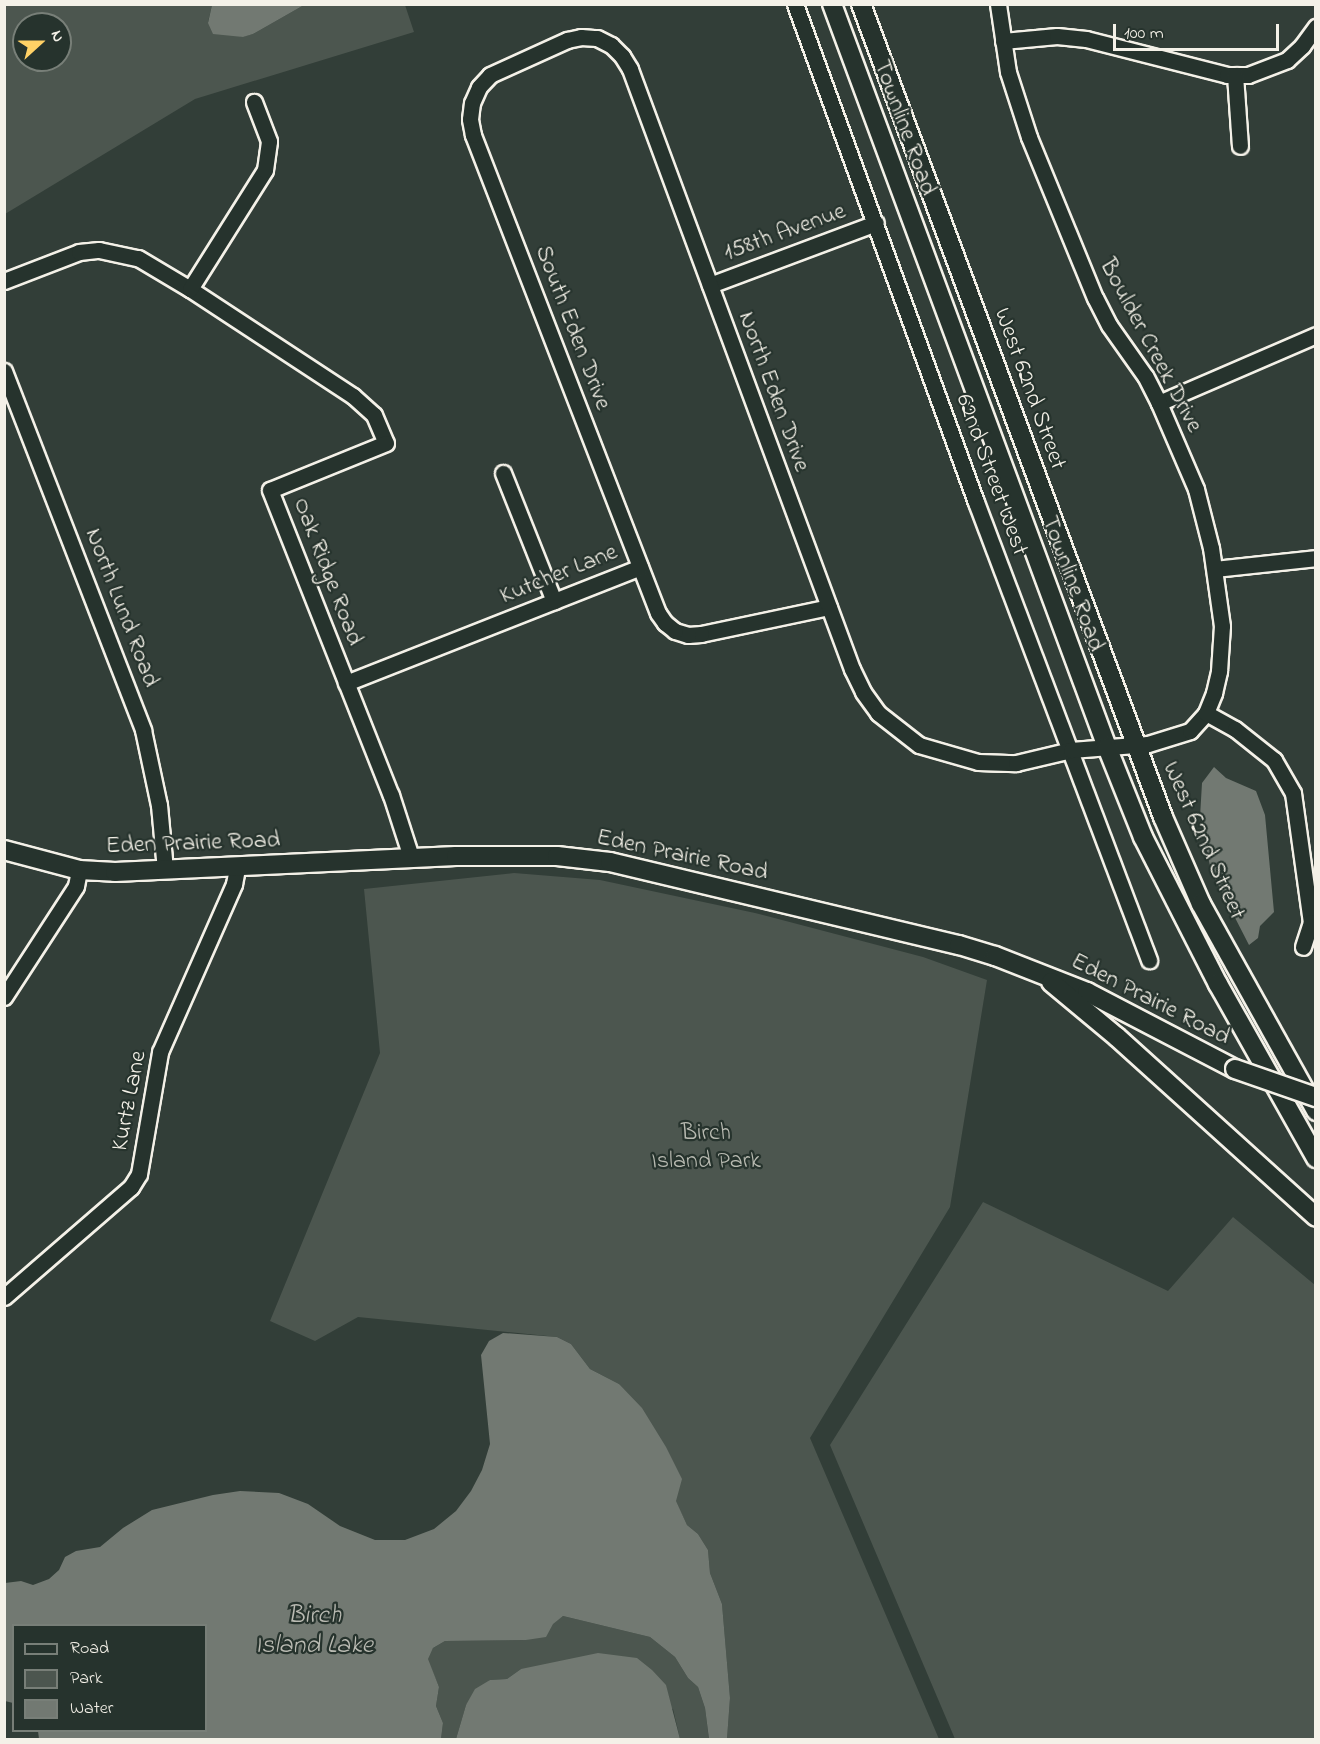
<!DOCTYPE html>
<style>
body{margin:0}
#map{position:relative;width:1320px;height:1744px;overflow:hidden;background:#323e38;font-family:"Indie Flower",sans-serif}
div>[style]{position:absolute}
.green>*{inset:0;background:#4c564f}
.water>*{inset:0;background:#727972}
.roads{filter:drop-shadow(2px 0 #f4f1e8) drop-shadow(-2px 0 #f4f1e8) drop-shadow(0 2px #f4f1e8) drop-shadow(0 -2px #f4f1e8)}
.minor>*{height:15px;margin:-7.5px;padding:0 7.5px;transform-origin:7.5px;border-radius:7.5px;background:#26332d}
.major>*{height:18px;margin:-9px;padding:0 9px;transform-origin:9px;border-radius:9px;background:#26332d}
.bridges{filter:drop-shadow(2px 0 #f4f1e8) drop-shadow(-2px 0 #f4f1e8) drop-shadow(0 2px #f4f1e8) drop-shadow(0 -2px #f4f1e8)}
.major-bridge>*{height:18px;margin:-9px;padding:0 9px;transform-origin:9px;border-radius:9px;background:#26332d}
span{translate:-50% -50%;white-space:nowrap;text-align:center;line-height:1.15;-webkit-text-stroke:4.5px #26332d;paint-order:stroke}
.street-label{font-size:24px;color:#f4f1e8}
.park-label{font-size:24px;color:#b9bbb2}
.water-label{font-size:26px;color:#babbb3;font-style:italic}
.frame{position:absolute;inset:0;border:6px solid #f4f1e8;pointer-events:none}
.legend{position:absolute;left:12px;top:1624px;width:195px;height:108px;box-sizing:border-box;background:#26332d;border:2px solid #787f78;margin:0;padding:8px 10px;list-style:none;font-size:18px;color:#f4f1e8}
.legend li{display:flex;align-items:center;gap:12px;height:30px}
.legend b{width:30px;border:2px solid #787f78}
.north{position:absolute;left:12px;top:12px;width:60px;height:60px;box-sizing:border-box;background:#26332d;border:2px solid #787f78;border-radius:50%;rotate:69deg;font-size:16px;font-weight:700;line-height:24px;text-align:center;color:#f4f1e8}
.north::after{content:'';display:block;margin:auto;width:21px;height:27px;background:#ffd166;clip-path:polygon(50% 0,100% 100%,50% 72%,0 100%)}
.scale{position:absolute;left:1113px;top:24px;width:166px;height:27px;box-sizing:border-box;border:3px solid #f4f1e8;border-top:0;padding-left:8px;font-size:18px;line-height:21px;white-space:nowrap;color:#f4f1e8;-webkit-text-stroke:4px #26332d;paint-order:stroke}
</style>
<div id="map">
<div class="green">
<div style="clip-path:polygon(evenodd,5px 5px,212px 5px,208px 22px,242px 37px,253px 34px,304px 5px,405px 5px,414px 32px,195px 99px,5px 214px,5px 5px,24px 24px,60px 24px,60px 60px,24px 60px,24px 24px)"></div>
<div style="clip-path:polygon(514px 873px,600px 880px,755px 913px,923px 957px,987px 980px,950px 1207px,810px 1438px,939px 1739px,727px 1739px,730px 1698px,722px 1604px,710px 1573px,708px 1550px,698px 1534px,687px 1525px,619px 1384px,590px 1369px,571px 1344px,557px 1337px,358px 1317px,315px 1341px,270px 1321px,380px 1053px,364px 889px)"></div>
<div style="clip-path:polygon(983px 1202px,1168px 1291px,1233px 1217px,1315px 1285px,1315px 1739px,955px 1739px,830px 1445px)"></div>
<div style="clip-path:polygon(563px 1616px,650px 1637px,675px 1657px,688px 1678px,698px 1687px,705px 1708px,709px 1740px,680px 1739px,673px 1709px,521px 1669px,507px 1679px,490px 1680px,466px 1705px,456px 1739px,441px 1739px,443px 1723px,436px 1706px,439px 1687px,427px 1659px,433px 1648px,445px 1641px,526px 1640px)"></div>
</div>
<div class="water">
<div style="clip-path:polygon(212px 5px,212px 4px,304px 5px,253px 34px,243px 37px,213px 34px,208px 23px)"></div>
<div style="clip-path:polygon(1214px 767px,1226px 778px,1256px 791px,1265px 815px,1274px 912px,1260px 926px,1258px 938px,1249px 945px,1211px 871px,1200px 817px,1202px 783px)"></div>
<div style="clip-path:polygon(503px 1333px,557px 1337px,571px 1344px,590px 1369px,619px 1384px,642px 1408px,666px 1447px,682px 1479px,676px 1501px,687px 1525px,698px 1534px,708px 1550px,710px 1573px,722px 1604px,730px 1698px,727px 1739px,709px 1739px,705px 1708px,698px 1687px,688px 1678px,675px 1657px,650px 1637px,563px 1616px,553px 1624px,546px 1637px,526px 1640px,445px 1641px,433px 1648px,428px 1659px,439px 1687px,436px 1706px,443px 1723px,441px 1739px,39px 1739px,38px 1731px,206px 1730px,206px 1626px,14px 1626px,13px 1703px,5px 1701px,5px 1583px,21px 1581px,33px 1585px,49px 1579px,59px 1570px,65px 1557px,76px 1551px,100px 1547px,123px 1528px,152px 1510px,213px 1495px,240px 1491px,279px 1493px,308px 1504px,340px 1526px,375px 1540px,405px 1540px,434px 1529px,456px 1511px,471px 1491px,482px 1470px,490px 1444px,481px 1355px,489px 1341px)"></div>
<div style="clip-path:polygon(598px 1653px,637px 1658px,652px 1670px,666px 1685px,680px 1739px,456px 1739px,466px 1705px,475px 1689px,490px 1680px,507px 1679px,521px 1669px)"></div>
</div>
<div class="roads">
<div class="minor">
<div style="left:795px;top:4px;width:530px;rotate:70.03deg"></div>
<div style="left:976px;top:502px;width:490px;rotate:69.3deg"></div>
<div style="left:1003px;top:41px;width:54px;rotate:-5.3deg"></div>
<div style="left:1057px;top:36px;width:29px;rotate:6deg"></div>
<div style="left:1086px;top:39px;width:146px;rotate:14.3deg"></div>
<div style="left:1227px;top:75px;width:21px"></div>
<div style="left:1248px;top:75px;width:42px;rotate:-21deg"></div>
<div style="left:1287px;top:60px;width:21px;rotate:-43deg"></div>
<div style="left:1302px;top:46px;width:24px;rotate:-54deg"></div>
<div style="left:1235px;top:75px;width:71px;rotate:86deg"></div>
<div style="left:4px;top:281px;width:80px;rotate:-21.1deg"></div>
<div style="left:79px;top:252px;width:20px;rotate:-6deg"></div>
<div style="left:99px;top:250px;width:40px;rotate:12deg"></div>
<div style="left:138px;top:258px;width:61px;rotate:30.8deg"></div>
<div style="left:190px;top:289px;width:195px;rotate:33.3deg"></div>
<div style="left:353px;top:396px;width:28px;rotate:42deg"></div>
<div style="left:374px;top:415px;width:30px;rotate:67deg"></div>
<div style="left:386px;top:443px;width:125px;rotate:157.9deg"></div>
<div style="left:270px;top:490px;width:328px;rotate:68.4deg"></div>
<div style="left:391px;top:795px;width:65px;rotate:72.1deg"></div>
<div style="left:710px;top:285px;width:177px;rotate:-20.5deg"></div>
<div style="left:190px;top:289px;width:141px;rotate:-57.8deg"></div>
<div style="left:265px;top:170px;width:29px;rotate:-82deg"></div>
<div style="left:269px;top:141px;width:42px;rotate:-111deg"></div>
<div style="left:4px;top:371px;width:385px;rotate:68.8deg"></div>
<div style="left:143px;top:730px;width:77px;rotate:78deg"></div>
<div style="left:159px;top:805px;width:65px;rotate:84.7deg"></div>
<div style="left:1159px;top:403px;width:171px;rotate:-23.4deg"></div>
<div style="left:503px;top:473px;width:138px;rotate:68.3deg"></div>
<div style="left:1215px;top:569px;width:102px;rotate:-6.2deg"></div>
<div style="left:829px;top:607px;width:131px;rotate:168.1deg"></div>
<div style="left:701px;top:634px;width:13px;rotate:176deg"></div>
<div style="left:688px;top:635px;width:14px;rotate:-163deg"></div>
<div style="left:675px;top:631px;width:13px;rotate:-141deg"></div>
<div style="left:665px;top:623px;width:12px;rotate:-125deg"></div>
<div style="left:658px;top:613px;width:513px;rotate:-111.16deg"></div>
<div style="left:473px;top:135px;width:16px;rotate:-101deg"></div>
<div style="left:470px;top:119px;width:16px;rotate:-83deg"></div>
<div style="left:472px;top:103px;width:17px;rotate:-66deg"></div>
<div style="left:479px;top:87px;width:16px;rotate:-47deg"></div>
<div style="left:490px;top:75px;width:85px;rotate:-24.4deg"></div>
<div style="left:567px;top:40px;width:14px;rotate:-12deg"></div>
<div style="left:581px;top:37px;width:16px;rotate:4deg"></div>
<div style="left:597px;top:38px;width:16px;rotate:27deg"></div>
<div style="left:611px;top:45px;width:16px;rotate:45deg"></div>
<div style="left:622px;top:56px;width:15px;rotate:58deg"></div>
<div style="left:630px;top:69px;width:640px;rotate:69.7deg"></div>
<div style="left:852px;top:669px;width:25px;rotate:64deg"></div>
<div style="left:863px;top:692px;width:26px;rotate:54deg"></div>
<div style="left:878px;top:713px;width:52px;rotate:38deg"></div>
<div style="left:919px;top:745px;width:61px;rotate:16.1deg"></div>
<div style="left:978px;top:762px;width:38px;rotate:2deg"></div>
<div style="left:1016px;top:763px;width:57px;rotate:-13.3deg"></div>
<div style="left:1071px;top:750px;width:77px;rotate:-4.5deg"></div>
<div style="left:1148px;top:744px;width:44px;rotate:-17.2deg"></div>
<div style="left:1190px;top:731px;width:24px;rotate:-48deg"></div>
<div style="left:1206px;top:713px;width:22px;rotate:-68deg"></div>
<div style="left:1214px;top:693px;width:23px;rotate:-77deg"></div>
<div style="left:1219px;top:671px;width:45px;rotate:-86.2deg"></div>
<div style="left:1222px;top:626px;width:79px;rotate:-98deg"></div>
<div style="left:1211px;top:548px;width:61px;rotate:-104.3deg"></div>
<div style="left:1196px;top:489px;width:94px;rotate:-113.3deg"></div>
<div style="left:1159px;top:403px;width:30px;rotate:-117deg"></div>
<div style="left:1145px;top:376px;width:62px;rotate:-125.2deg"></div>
<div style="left:1109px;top:325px;width:30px;rotate:-117deg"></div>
<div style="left:1095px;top:298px;width:174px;rotate:-112.3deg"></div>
<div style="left:1029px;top:137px;width:68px;rotate:-107.9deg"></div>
<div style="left:1008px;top:72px;width:69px;rotate:-98.4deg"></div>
<div style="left:346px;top:683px;width:316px;rotate:-21.5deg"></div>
<div style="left:1206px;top:713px;width:33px;rotate:29deg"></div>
<div style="left:1235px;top:729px;width:50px;rotate:38.5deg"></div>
<div style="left:1274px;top:760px;width:38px;rotate:60deg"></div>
<div style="left:1293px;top:793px;width:130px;rotate:82.1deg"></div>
<div style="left:1311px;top:922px;width:26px;rotate:108deg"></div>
<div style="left:4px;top:997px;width:132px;rotate:-57deg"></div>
<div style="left:76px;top:886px;width:16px;rotate:-79deg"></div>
<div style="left:4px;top:1297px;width:168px;rotate:-40.9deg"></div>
<div style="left:131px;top:1187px;width:15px;rotate:-58deg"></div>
<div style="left:139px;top:1174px;width:124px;rotate:-80.2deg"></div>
<div style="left:160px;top:1052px;width:184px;rotate:-66.2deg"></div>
<div style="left:234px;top:884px;width:16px;rotate:-79deg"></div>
</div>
<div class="major">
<div style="left:832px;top:4px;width:792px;rotate:69.69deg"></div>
<div style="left:1107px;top:747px;width:97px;rotate:68.2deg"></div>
<div style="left:1143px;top:837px;width:165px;rotate:63deg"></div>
<div style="left:1218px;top:984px;width:200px;rotate:60.6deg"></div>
<div style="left:861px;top:4px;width:867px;rotate:69.62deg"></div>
<div style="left:1163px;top:817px;width:95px;rotate:66.4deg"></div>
<div style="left:1201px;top:904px;width:237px;rotate:60.9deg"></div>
<div style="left:4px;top:850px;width:78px;rotate:14.9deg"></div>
<div style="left:79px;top:870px;width:36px;rotate:3deg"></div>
<div style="left:115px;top:872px;width:341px;rotate:-2.7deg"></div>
<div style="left:456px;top:856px;width:101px"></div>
<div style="left:557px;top:856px;width:53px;rotate:6.5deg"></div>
<div style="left:610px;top:862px;width:359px;rotate:13.4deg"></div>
<div style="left:959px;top:945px;width:38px;rotate:17deg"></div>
<div style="left:995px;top:956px;width:99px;rotate:21.4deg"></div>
<div style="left:1087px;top:992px;width:167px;rotate:27.5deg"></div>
<div style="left:1051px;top:982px;width:86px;rotate:39.8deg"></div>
<div style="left:1117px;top:1037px;width:268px;rotate:42.1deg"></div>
</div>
</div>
<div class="bridges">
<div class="major-bridge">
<div style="left:1235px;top:1069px;width:86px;rotate:19.1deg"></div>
</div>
</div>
<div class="street-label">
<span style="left:904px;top:128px;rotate:70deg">Townline Road</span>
<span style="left:785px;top:233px;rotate:-20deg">158th Avenue</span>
<span style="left:572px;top:328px;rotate:69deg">South Eden Drive</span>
<span style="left:1150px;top:346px;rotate:62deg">Boulder Creek Drive</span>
<span style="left:1029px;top:389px;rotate:70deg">West 62nd Street</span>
<span style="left:773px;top:392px;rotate:70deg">North Eden Drive</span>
<span style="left:991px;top:475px;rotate:70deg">62nd Street West</span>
<span style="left:327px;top:572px;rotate:69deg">Oak Ridge Road</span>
<span style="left:559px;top:575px;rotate:-22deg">Kutcher Lane</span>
<span style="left:1072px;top:584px;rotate:70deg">Townline Road</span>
<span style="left:121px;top:608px;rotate:69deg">North Lund Road</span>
<span style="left:1203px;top:841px;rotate:66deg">West 62nd Street</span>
<span style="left:193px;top:844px;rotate:-2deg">Eden Prairie Road</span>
<span style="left:682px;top:856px;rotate:12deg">Eden Prairie Road</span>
<span style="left:1150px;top:1000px;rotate:27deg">Eden Prairie Road</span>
<span style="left:130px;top:1101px;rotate:-79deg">Kurtz Lane</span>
</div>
<div class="park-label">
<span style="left:706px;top:1148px">Birch<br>Island Park</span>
</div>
<div class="water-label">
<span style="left:314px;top:1632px">Birch<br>Island Lake</span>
</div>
<div class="frame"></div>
<ul class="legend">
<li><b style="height:8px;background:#26332d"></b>Road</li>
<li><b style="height:16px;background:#4c564f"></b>Park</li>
<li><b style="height:16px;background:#727972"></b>Water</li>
</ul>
<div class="north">N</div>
<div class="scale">100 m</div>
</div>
